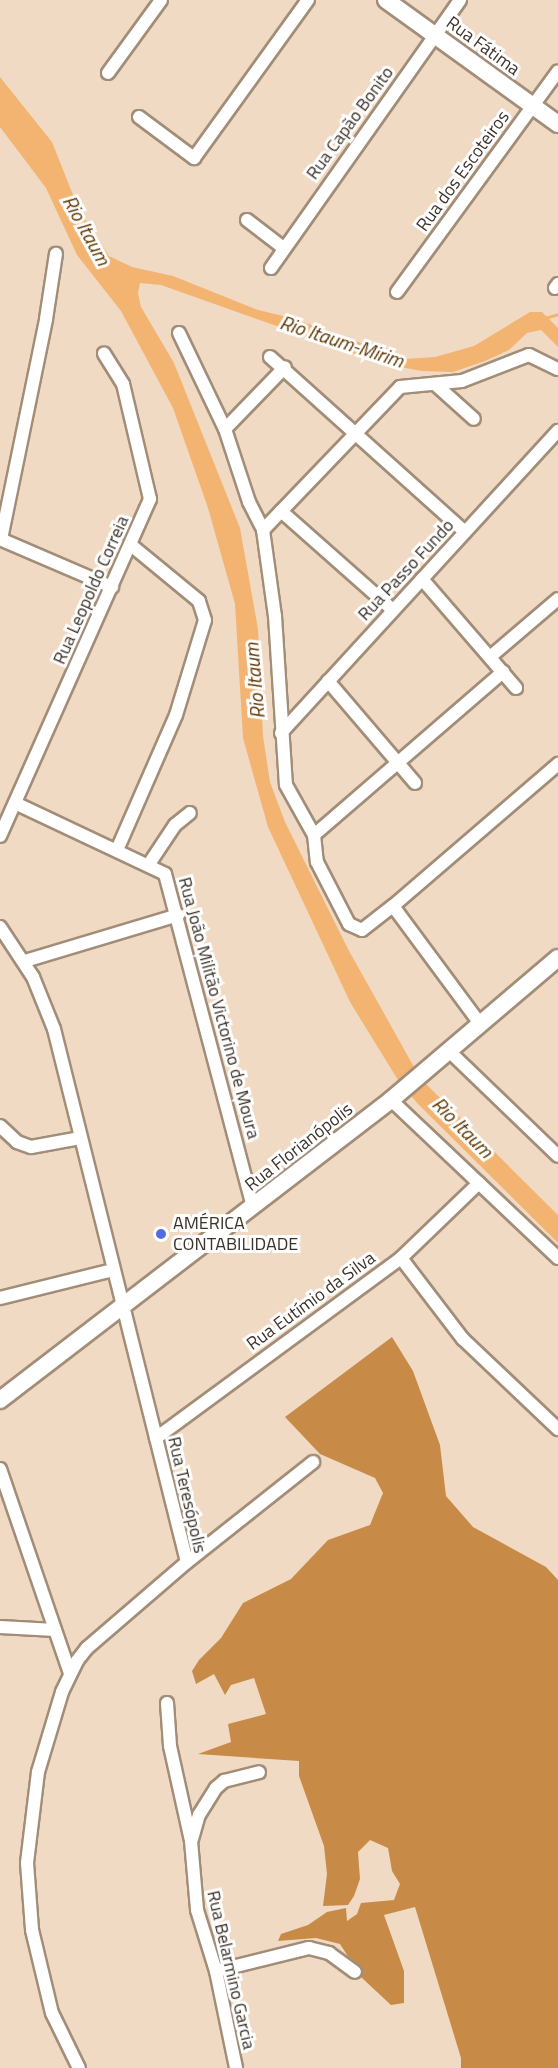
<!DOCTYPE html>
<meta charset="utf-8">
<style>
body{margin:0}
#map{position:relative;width:558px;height:2068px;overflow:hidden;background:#f1dac3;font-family:"Titillium Web",sans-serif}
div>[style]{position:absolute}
.forest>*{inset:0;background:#c78b47}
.water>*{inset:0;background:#f3b471}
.stream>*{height:3px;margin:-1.5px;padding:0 1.5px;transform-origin:1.5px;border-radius:1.5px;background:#f3b471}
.roads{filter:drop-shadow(2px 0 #a28d78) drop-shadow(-2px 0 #a28d78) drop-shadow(0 2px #a28d78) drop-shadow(0 -2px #a28d78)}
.minor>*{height:12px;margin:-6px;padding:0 6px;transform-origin:6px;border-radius:6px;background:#fff}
.major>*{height:16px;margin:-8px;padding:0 8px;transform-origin:8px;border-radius:8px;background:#fff}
.dots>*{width:16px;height:16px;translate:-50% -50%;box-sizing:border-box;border:3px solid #fff;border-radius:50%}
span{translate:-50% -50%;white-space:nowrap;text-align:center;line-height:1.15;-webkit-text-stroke:6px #fff;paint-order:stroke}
.street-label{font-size:18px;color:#3b322a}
.poi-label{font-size:18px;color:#3b322a}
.left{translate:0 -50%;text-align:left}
.water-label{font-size:20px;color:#5e3600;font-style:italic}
</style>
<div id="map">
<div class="forest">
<div style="clip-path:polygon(392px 1337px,413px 1371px,440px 1445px,446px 1496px,473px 1527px,546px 1567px,558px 1580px,558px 2068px,461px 2068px,461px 2058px,415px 1907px,384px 1915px,404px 1971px,404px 2003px,391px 2005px,362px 1978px,340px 1944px,316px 1938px,278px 1941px,281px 1934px,308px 1925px,327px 1912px,346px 1908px,347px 1921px,357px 1914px,361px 1903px,394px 1900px,400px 1884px,392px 1871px,388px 1848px,370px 1840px,358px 1852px,360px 1879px,354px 1896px,348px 1905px,323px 1906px,327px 1874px,324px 1846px,299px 1776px,299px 1761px,198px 1754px,231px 1742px,228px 1724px,266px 1714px,254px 1678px,231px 1685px,225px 1695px,214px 1674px,196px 1684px,192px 1671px,199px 1660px,221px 1638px,243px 1603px,291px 1579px,328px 1540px,370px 1525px,383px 1493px,375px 1478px,320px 1454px,285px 1417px)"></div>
</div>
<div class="water">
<div style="clip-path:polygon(0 77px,52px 142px,79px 210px,109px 256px,132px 267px,173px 276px,258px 310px,292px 318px,405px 359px,435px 357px,474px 346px,530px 312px,542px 312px,558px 328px,558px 347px,541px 330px,527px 333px,509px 350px,485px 361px,453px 372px,422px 371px,384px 364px,161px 285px,140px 283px,138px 293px,141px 307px,174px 363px,240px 528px,258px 629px,263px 736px,270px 782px,285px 822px,348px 949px,414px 1067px,426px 1084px,558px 1215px,558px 1243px,418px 1104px,398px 1080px,350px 1002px,268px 827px,243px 738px,235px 604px,208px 508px,173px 408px,121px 311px,77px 255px,46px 188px,0 127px)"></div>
</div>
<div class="stream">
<div style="left:545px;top:318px;width:14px;rotate:-17deg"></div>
</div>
<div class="roads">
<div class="minor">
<div style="left:108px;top:73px;width:90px;rotate:-54deg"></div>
<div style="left:139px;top:117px;width:69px;rotate:36.7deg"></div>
<div style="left:194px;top:158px;width:195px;rotate:-54.2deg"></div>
<div style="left:247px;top:220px;width:44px;rotate:37.6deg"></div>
<div style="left:271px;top:268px;width:328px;rotate:-54.8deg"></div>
<div style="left:555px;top:288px;width:5px;rotate:-53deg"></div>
<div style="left:397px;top:292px;width:273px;rotate:-53.9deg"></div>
<div style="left:179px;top:333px;width:106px;rotate:64.4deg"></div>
<div style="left:225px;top:429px;width:77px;rotate:71.8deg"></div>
<div style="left:249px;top:502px;width:31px;rotate:63deg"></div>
<div style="left:263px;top:530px;width:87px;rotate:82.1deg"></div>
<div style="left:275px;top:616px;width:169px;rotate:86.3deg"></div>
<div style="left:286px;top:785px;width:57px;rotate:60.8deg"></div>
<div style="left:314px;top:835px;width:27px;rotate:84deg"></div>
<div style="left:317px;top:862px;width:70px;rotate:62.7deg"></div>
<div style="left:349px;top:924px;width:14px;rotate:25deg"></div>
<div style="left:362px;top:930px;width:39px;rotate:-38deg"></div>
<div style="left:270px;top:357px;width:262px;rotate:41.9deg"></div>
<div style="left:435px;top:384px;width:52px;rotate:41.9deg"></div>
<div style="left:225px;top:429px;width:86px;rotate:-45.9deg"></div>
<div style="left:281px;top:511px;width:149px;rotate:41.5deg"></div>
<div style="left:263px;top:530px;width:198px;rotate:-46.2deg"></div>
<div style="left:400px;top:387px;width:62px;rotate:-5.5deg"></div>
<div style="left:462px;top:381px;width:72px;rotate:-21.2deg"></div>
<div style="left:529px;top:355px;width:32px;rotate:26deg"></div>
<div style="left:0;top:539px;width:122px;rotate:23.2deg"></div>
<div style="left:1px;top:539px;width:225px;rotate:-78.4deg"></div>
<div style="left:46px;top:319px;width:66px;rotate:-81.3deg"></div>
<div style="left:422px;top:579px;width:144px;rotate:49.2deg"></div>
<div style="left:490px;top:657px;width:89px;rotate:-40.5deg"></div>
<div style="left:328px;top:681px;width:134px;rotate:49.5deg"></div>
<div style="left:281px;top:733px;width:410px;rotate:-47.5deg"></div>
<div style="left:15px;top:803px;width:166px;rotate:25.3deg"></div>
<div style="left:165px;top:874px;width:345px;rotate:75.2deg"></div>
<div style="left:314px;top:835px;width:250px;rotate:-40.8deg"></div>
<div style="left:0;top:836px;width:369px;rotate:-66deg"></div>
<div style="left:150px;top:499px;width:118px;rotate:-103.2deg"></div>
<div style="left:123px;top:384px;width:36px;rotate:-122deg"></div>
<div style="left:117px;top:850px;width:147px;rotate:-66.4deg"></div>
<div style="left:176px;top:715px;width:99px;rotate:-73deg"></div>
<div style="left:205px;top:620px;width:20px;rotate:-108deg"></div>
<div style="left:199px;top:601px;width:88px;rotate:-140.5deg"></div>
<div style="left:149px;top:864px;width:47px;rotate:-56.3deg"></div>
<div style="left:175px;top:825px;width:19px;rotate:-39deg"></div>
<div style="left:0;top:927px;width:60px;rotate:56.6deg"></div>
<div style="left:33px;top:977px;width:56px;rotate:68deg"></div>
<div style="left:54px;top:1029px;width:549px;rotate:75.99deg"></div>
<div style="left:187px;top:1562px;width:132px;rotate:139.3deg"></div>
<div style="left:87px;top:1648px;width:16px;rotate:128deg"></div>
<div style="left:77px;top:1661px;width:34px;rotate:116deg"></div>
<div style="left:62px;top:1692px;width:84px;rotate:106.7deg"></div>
<div style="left:38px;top:1772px;width:92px;rotate:96.9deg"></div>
<div style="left:27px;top:1863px;width:67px;rotate:85.7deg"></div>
<div style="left:32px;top:1930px;width:85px;rotate:76.5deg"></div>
<div style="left:52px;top:2013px;width:61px;rotate:63.9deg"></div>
<div style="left:25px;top:961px;width:160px;rotate:-16.7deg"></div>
<div style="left:481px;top:1025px;width:148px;rotate:-126.5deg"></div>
<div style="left:393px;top:906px;width:218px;rotate:-40.7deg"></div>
<div style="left:449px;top:1051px;width:151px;rotate:43.9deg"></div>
<div style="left:391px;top:1100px;width:230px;rotate:43.4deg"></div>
<div style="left:0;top:1126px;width:23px;rotate:43deg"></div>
<div style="left:17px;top:1142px;width:15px;rotate:20deg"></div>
<div style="left:31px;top:1147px;width:50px;rotate:-10.4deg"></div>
<div style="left:401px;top:1258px;width:102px;rotate:52.6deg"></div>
<div style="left:463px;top:1339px;width:131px;rotate:43.5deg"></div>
<div style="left:0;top:1298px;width:116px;rotate:-13.9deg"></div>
<div style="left:156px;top:1438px;width:304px;rotate:-36.3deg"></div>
<div style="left:401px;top:1258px;width:108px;rotate:-43.9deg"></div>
<div style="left:0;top:1469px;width:216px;rotate:71.1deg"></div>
<div style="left:187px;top:1562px;width:161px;rotate:-38.4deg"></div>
<div style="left:0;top:1627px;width:55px;rotate:3.1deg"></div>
<div style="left:167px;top:1703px;width:43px;rotate:86deg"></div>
<div style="left:170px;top:1746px;width:97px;rotate:77.5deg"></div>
<div style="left:191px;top:1841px;width:69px;rotate:85deg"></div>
<div style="left:197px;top:1910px;width:64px;rotate:72.7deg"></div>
<div style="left:216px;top:1971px;width:99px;rotate:78.3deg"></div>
<div style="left:192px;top:1839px;width:25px;rotate:-74deg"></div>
<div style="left:199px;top:1815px;width:32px;rotate:-58deg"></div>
<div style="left:216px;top:1788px;width:11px;rotate:-41deg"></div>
<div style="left:224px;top:1781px;width:36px;rotate:-14deg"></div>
<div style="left:216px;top:1971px;width:96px;rotate:-13.9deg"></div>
<div style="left:309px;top:1948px;width:21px;rotate:14deg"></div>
<div style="left:329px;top:1953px;width:32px;rotate:36deg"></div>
</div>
<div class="major">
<div style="left:386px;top:0;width:212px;rotate:35.8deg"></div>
<div style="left:0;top:1400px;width:493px;rotate:-37.5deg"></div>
<div style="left:391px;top:1100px;width:219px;rotate:-40.4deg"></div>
</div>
</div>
<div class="dots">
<div style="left:161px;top:1234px;background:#556be1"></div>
</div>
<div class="street-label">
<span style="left:483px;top:46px;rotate:36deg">Rua Fátima</span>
<span style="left:350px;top:123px;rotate:-54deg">Rua Capão Bonito</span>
<span style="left:463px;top:171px;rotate:-54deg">Rua dos Escoteiros</span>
<span style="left:406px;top:570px;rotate:-47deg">Rua Passo Fundo</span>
<span style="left:91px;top:590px;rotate:-66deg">Rua Leopoldo Correia</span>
<span style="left:219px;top:1008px;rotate:75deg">Rua João Militão Victorino de Moura</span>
<span style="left:299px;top:1147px;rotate:-38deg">Rua Florianópolis</span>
<span style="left:311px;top:1301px;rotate:-36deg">Rua Eutímio da Silva</span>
<span style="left:187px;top:1495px;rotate:77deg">Rua Teresópolis</span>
<span style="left:231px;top:1970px;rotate:77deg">Rua Belarmino Garcia</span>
</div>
<div class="poi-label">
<span class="left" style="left:173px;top:1234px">AMÉRICA<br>CONTABILIDADE</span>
</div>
<div class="water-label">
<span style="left:87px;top:230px;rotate:61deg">Rio Itaum</span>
<span style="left:342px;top:341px;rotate:18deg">Rio Itaum-Mirim</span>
<span style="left:254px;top:681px;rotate:-95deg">Rio Itaum</span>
<span style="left:463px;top:1127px;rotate:45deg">Rio Itaum</span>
</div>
</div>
